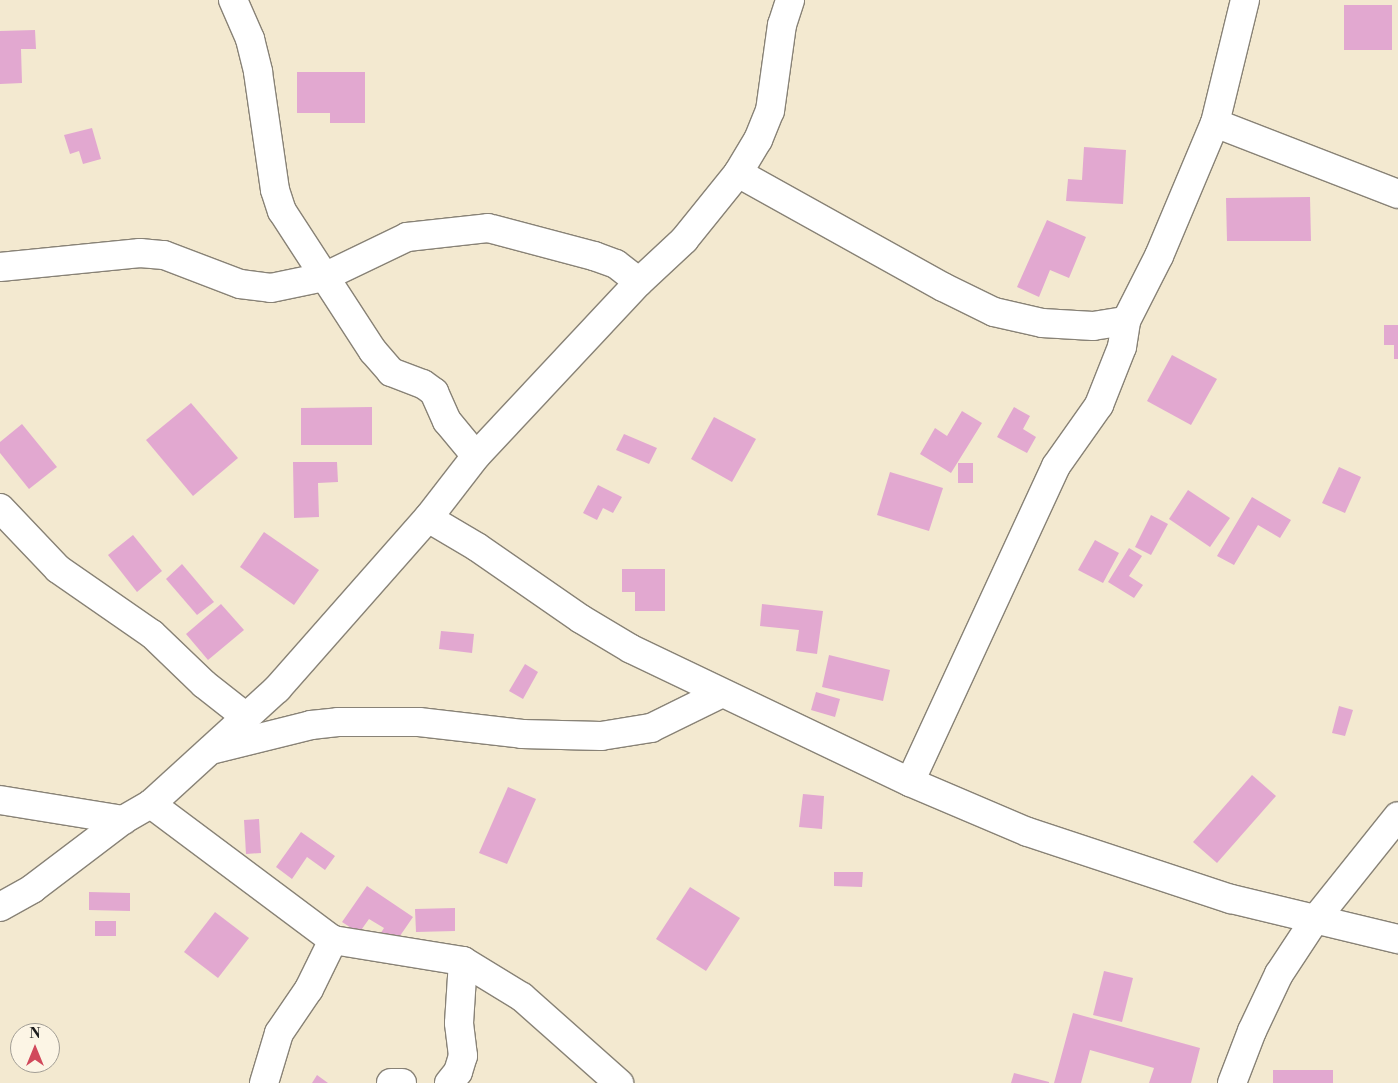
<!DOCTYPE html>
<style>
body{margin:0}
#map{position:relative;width:1398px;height:1083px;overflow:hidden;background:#f3e9d0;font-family:"Libre Bodoni",serif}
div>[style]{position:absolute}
.building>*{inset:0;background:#e2a8d0}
.roads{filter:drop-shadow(1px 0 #888276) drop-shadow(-1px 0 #888276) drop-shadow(0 1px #888276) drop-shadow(0 -1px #888276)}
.minor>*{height:28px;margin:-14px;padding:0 14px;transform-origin:14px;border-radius:14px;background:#fff}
span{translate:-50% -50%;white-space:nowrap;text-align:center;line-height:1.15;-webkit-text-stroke:4px #fcf5e5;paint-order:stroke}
.north{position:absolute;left:10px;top:1023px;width:50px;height:50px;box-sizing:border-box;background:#fcf5e5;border:1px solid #a29e95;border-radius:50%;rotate:0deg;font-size:14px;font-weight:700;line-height:20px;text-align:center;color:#1c1c1c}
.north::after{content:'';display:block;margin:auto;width:18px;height:22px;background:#d1495b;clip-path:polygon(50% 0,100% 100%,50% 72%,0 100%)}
</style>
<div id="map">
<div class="building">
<div style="clip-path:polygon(1344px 5px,1392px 5px,1392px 50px,1344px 50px)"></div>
<div style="clip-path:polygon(35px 30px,36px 49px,21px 49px,22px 83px,0 84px,0 31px)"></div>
<div style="clip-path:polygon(297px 72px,365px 72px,365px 123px,330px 123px,330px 113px,297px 113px)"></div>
<div style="clip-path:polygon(92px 128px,101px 159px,83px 164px,79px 151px,70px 154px,64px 135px)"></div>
<div style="clip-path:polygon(1084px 147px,1126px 150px,1123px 204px,1066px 201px,1068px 179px,1082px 180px)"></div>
<div style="clip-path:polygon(1310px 197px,1311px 241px,1227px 241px,1226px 198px)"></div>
<div style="clip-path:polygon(1047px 220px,1086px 237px,1069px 278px,1050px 270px,1039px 297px,1017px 287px)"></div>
<div style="clip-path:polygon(1384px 325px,1398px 325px,1398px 359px,1394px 359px,1394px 345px,1384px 345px)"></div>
<div style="clip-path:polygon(1172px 355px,1217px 379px,1191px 425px,1147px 401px)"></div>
<div style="clip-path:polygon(191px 403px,238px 458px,193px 496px,146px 440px)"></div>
<div style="clip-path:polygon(372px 407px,372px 445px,301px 445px,301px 408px)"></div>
<div style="clip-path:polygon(1014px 407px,1030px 416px,1023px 429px,1036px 437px,1027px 453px,997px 437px)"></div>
<div style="clip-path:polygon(962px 411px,982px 423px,951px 473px,920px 454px,935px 428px,947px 436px)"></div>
<div style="clip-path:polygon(714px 417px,756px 439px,732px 482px,691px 459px)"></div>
<div style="clip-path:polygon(22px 424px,57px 467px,29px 489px,0 453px,0 442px)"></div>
<div style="clip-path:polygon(624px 434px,657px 448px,649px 464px,616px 450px)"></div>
<div style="clip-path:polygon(293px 462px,337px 462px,338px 482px,318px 483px,319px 517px,294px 518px)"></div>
<div style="clip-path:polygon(958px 463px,973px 463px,973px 483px,958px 483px)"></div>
<div style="clip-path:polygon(1339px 467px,1361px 477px,1345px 513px,1322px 503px)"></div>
<div style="clip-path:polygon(890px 472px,943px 488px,929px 531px,877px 515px)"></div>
<div style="clip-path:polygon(598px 485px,622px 497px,613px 513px,603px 508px,597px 520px,583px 513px)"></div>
<div style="clip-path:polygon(1188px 490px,1230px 518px,1210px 547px,1169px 519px)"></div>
<div style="clip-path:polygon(1252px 497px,1291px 520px,1280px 538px,1258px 525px,1234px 565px,1217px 556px)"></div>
<div style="clip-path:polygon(1151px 515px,1168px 524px,1151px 555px,1135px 547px)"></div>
<div style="clip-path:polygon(264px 532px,319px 570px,294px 605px,240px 567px)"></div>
<div style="clip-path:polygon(133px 535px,162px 571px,137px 592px,108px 555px)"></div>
<div style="clip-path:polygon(1095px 540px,1119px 553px,1103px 583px,1078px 570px)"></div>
<div style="clip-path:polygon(1129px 548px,1142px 556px,1129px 576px,1143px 585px,1134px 598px,1108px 582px)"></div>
<div style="clip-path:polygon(182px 564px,214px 602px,197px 615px,166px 579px)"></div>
<div style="clip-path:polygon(622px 569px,665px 569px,665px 611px,635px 611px,635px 592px,622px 592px)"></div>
<div style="clip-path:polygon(221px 604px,244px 630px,208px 660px,186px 634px)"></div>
<div style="clip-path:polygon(762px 604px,823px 611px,817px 654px,796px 651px,799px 630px,760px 626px)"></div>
<div style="clip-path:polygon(441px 631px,474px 634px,472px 653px,439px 649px)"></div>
<div style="clip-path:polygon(829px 655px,890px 670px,883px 701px,822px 687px)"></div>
<div style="clip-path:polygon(525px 664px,538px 672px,523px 699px,509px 691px)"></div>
<div style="clip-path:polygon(816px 692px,840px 699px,835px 717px,811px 710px)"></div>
<div style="clip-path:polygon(1339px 706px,1353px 710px,1345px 736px,1332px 733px)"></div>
<div style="clip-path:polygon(1252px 775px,1276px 796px,1217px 863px,1193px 842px)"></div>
<div style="clip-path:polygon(508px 787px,536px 799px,507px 864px,479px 853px)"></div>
<div style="clip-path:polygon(803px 794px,824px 796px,822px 829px,799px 827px)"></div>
<div style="clip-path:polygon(259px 819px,261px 853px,246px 854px,244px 820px)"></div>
<div style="clip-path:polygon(301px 832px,335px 856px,325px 870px,307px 857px,292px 879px,276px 867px)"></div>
<div style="clip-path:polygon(834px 872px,863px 872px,862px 887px,834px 886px)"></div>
<div style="clip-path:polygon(367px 886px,413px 917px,393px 946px,379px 936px,384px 928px,369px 919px,359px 933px,342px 922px)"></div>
<div style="clip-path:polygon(690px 887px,740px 918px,706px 971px,656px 939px)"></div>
<div style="clip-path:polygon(89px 892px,130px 893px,130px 911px,89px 910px)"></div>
<div style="clip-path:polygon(455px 908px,455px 931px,416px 932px,415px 909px)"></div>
<div style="clip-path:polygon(215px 912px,249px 938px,218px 978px,184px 952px)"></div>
<div style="clip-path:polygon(95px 921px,116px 921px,116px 936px,95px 936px)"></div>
<div style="clip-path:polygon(1104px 971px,1133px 978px,1122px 1022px,1093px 1015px)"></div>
<div style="clip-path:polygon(1073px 1013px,1200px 1048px,1191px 1083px,1149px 1083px,1154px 1068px,1090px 1050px,1081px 1083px,1054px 1083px)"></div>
<div style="clip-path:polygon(1273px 1070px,1333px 1070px,1333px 1083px,1273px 1083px)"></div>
<div style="clip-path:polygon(1014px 1073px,1049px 1082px,1049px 1083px,1011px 1083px)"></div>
<div style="clip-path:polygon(317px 1075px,328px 1083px,312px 1083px)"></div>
</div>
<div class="roads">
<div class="minor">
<div style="left:233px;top:0;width:43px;rotate:66.4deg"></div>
<div style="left:250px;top:39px;width:34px;rotate:76deg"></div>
<div style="left:258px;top:72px;width:119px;rotate:81.8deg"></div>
<div style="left:275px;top:190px;width:22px;rotate:72deg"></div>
<div style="left:282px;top:211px;width:167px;rotate:57deg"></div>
<div style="left:373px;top:351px;width:28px;rotate:49deg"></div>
<div style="left:391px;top:372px;width:34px;rotate:21deg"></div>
<div style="left:423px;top:384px;width:14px;rotate:36deg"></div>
<div style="left:434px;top:392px;width:32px;rotate:66deg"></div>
<div style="left:447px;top:421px;width:45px;rotate:50.4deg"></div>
<div style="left:1215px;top:123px;width:196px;rotate:21.2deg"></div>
<div style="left:738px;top:173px;width:235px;rotate:29.1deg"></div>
<div style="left:943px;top:287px;width:57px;rotate:26.1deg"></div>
<div style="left:994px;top:312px;width:49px;rotate:12.9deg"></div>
<div style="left:1042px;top:323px;width:51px;rotate:3.4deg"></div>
<div style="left:1093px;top:326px;width:33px;rotate:-9deg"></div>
<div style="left:1126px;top:321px;width:73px;rotate:-63.1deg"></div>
<div style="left:1159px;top:256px;width:144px;rotate:-67.2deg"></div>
<div style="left:1215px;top:123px;width:127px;rotate:-76.3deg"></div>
<div style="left:0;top:267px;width:141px;rotate:-5.7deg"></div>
<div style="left:140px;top:253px;width:24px;rotate:5deg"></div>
<div style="left:164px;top:255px;width:81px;rotate:20.9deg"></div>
<div style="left:240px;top:284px;width:31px;rotate:7deg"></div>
<div style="left:271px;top:288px;width:54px;rotate:-11.7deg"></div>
<div style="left:324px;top:277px;width:92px;rotate:-25.7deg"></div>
<div style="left:407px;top:237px;width:81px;rotate:-6.3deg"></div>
<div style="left:488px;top:228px;width:110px;rotate:14.8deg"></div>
<div style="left:594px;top:256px;width:23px;rotate:20deg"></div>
<div style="left:616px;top:264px;width:29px;rotate:38deg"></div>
<div style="left:0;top:508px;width:84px;rotate:46.4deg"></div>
<div style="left:58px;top:569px;width:114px;rotate:34.7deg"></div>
<div style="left:152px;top:634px;width:72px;rotate:43.9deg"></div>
<div style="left:204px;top:684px;width:53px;rotate:38.2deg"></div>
<div style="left:428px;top:518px;width:57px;rotate:30.6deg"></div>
<div style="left:477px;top:547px;width:126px;rotate:34.7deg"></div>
<div style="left:581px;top:619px;width:58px;rotate:31deg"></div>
<div style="left:631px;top:649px;width:309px;rotate:25.5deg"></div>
<div style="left:910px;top:782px;width:128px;rotate:23deg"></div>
<div style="left:1028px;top:832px;width:214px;rotate:18.3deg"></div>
<div style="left:1231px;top:899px;width:172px;rotate:13.5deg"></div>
<div style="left:211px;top:750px;width:103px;rotate:-14deg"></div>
<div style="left:311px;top:725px;width:27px;rotate:-6deg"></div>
<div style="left:338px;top:722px;width:81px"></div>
<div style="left:419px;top:722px;width:104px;rotate:6.6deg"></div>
<div style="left:522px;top:734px;width:79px;rotate:1.5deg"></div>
<div style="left:601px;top:736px;width:51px;rotate:-9.1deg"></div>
<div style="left:651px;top:728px;width:79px;rotate:-26.2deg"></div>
<div style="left:910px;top:782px;width:348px;rotate:-65.2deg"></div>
<div style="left:1056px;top:466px;width:75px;rotate:-54.8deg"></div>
<div style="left:1099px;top:405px;width:62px;rotate:-68.4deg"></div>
<div style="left:1122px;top:347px;width:26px;rotate:-81deg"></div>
<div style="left:0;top:800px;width:125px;rotate:9.2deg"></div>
<div style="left:151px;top:804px;width:227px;rotate:36.8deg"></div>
<div style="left:333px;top:940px;width:132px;rotate:9.2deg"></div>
<div style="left:463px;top:961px;width:69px;rotate:31.4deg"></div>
<div style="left:522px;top:997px;width:130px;rotate:41.6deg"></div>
<div style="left:0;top:907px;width:37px;rotate:-29deg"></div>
<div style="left:32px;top:889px;width:114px;rotate:-37.2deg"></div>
<div style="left:123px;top:820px;width:32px;rotate:-30deg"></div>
<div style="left:151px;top:804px;width:171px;rotate:-42.4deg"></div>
<div style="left:277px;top:689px;width:228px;rotate:-48.6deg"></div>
<div style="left:428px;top:518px;width:78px;rotate:-52.3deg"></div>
<div style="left:476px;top:456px;width:238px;rotate:-46.9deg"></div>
<div style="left:639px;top:282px;width:62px;rotate:-43deg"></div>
<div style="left:684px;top:240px;width:86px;rotate:-51.1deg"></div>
<div style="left:738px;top:173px;width:39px;rotate:-59deg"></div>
<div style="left:758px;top:140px;width:31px;rotate:-68deg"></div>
<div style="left:770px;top:111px;width:87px;rotate:-82.1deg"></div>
<div style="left:782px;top:25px;width:26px;rotate:-72deg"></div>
<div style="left:264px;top:1083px;width:52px;rotate:-73.3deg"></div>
<div style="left:279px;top:1033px;width:53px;rotate:-55.7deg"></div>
<div style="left:309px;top:989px;width:55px;rotate:-63.9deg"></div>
<div style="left:391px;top:1083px;width:11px"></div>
<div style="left:449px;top:1083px;width:14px;rotate:-51deg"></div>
<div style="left:458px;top:1072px;width:17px;rotate:-73deg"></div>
<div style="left:463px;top:1056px;width:33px;rotate:-97deg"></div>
<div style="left:459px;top:1023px;width:62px;rotate:-86.3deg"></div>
<div style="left:1232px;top:1083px;width:56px;rotate:-69deg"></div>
<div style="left:1252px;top:1031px;width:63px;rotate:-64.7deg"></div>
<div style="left:1279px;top:974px;width:64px;rotate:-56.6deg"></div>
<div style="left:1314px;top:921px;width:134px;rotate:-51.3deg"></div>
</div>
</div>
<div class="north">N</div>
</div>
